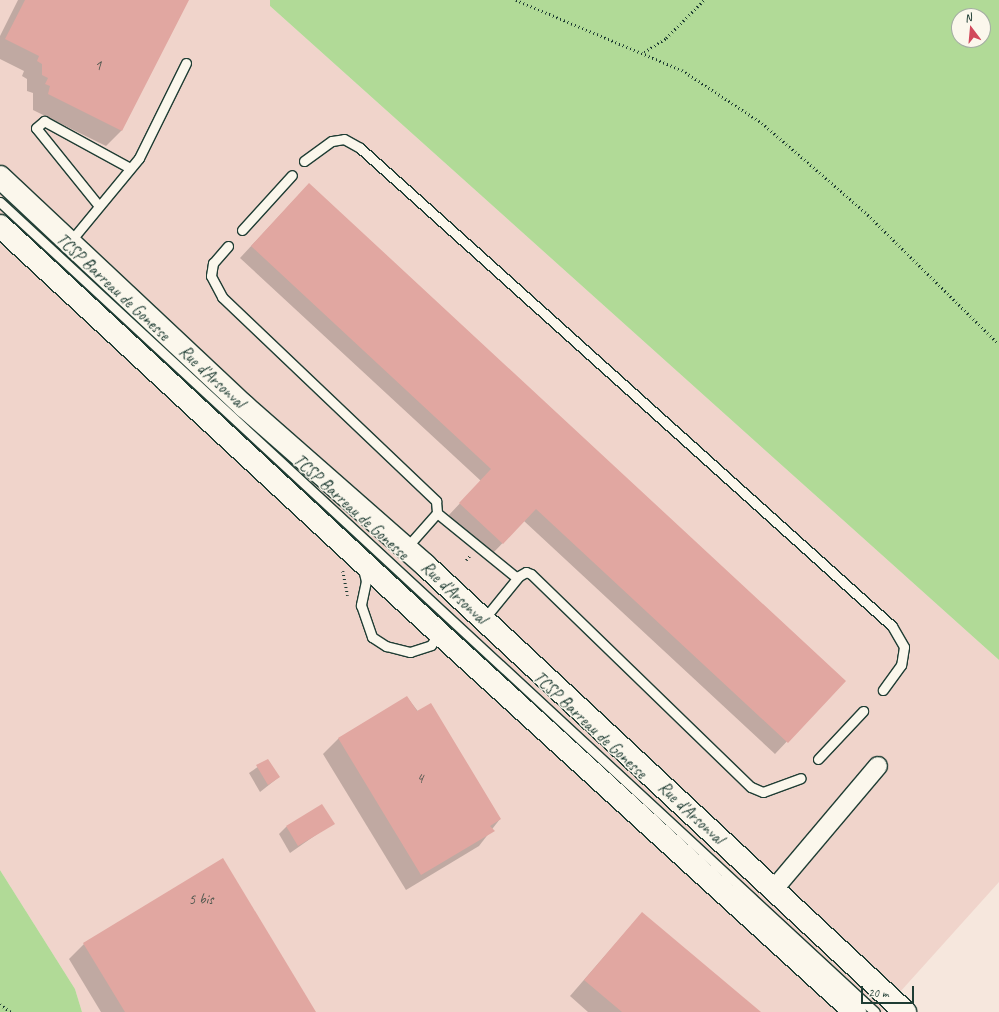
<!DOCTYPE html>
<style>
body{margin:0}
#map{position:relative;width:999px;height:1012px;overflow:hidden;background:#f6e7dd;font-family:Caveat,sans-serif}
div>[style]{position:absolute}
.built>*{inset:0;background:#f0d4cb}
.green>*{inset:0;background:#b1da97}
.shadow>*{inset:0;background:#0003}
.building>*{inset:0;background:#e1a7a1}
.path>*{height:2.5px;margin-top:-1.25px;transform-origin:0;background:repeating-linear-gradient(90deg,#1f3d34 0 1px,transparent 0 4px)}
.roads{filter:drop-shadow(1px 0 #1f3d34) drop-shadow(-1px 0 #1f3d34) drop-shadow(0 1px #1f3d34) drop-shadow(0 -1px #1f3d34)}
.service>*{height:9px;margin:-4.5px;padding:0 4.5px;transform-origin:4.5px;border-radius:4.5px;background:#fbf7ec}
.minor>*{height:18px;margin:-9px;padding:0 9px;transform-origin:9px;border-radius:9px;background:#fbf7ec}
.secondary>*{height:22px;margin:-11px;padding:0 11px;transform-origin:11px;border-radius:11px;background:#fbf7ec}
span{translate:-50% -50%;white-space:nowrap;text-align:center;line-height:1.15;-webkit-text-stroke:3.5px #fbf7ec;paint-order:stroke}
.number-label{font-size:15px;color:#50584f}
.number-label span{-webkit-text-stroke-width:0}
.street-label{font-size:17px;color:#1f3d34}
.north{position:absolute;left:951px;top:8px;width:40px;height:40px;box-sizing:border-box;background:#fbf7ec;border:1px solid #a3ada2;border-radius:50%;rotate:344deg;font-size:11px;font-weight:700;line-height:16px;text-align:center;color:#1f3d34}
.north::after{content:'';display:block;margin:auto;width:14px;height:18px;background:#d1495b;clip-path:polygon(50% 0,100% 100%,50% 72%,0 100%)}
.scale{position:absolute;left:861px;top:986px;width:53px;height:18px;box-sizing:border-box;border:2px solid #1f3d34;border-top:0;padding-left:5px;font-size:12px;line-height:14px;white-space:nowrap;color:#1f3d34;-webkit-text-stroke:3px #fbf7ec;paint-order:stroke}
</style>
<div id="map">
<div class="built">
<div style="clip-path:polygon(0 0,270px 0,270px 6px,999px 660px,999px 882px,882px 1012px,82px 1012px,75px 989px,0 870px)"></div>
</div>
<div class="green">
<div style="clip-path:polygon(evenodd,270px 0,999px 0,999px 660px,270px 6px,270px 0,959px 16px,983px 16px,983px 40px,959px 40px,959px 16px)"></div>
<div style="clip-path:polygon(0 870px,75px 989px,82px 1012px,0 1012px)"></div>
</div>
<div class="shadow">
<div style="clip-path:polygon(18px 0,188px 0,121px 131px,106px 146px,33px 110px,33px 93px,27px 91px,27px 79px,22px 76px,24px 71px,0 59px,0 36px)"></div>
<div style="clip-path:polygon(309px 184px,844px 681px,775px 754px,524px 521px,491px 555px,448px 516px,481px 481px,240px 258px)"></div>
<div style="clip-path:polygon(407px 697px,500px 819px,479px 846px,406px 890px,323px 754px,338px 739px)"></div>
<div style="clip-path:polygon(268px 760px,279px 777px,260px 792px,249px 773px)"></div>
<div style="clip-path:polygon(333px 823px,290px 853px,279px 834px,286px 827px)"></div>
<div style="clip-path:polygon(642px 913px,759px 1012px,588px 1012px,570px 996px)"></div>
<div style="clip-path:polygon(84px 944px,315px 1012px,101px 1012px,69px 959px)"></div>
</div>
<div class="building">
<div style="clip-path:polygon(25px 0,189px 0,122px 131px,48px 94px,50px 86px,45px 84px,48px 78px,42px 75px,42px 64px,37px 61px,39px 56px,5px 39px)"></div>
<div style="clip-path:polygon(309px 183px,846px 681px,788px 743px,536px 509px,503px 544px,459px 503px,491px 469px,251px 246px)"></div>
<div style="clip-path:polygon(407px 696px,417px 711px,431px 703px,501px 819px,490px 826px,495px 831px,421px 875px,338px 738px)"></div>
<div style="clip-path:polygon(268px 759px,280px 777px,268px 785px,256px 765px)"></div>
<div style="clip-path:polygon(322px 804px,335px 824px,298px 846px,286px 826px)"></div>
<div style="clip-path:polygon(223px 858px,316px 1012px,125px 1012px,83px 943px)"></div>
<div style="clip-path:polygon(642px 912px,761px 1012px,622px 1012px,584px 980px)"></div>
</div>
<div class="path">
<div style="left:516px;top:0;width:180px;rotate:22.9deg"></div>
<div style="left:682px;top:70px;width:96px;rotate:33.5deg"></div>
<div style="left:762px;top:123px;width:136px;rotate:40.8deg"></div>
<div style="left:865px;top:212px;width:188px;rotate:44.6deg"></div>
<div style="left:644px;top:52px;width:26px;rotate:-32deg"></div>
<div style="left:666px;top:38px;width:54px;rotate:-45deg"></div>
<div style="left:466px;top:560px;width:6px;rotate:-51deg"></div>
<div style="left:343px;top:571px;width:25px;rotate:79deg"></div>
<div style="left:0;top:1004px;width:14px;rotate:36deg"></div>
</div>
<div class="roads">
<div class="service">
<div style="left:304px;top:161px;width:34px;rotate:-36deg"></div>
<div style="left:332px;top:141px;width:12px;rotate:-9deg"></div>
<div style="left:344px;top:139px;width:18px;rotate:29deg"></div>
<div style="left:360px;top:148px;width:715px;rotate:41.94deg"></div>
<div style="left:892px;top:626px;width:24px;rotate:60deg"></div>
<div style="left:904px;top:647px;width:18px;rotate:99deg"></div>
<div style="left:901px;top:665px;width:31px;rotate:126deg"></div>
<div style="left:0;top:202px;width:1192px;rotate:42.79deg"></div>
<div style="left:99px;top:206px;width:100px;rotate:-128.9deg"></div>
<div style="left:36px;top:128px;width:11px;rotate:-41deg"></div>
<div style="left:44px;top:121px;width:98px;rotate:28.7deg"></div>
<div style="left:242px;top:230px;width:74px;rotate:-47.7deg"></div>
<div style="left:69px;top:243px;width:110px;rotate:-50.5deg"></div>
<div style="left:139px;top:158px;width:106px;rotate:-63.7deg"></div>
<div style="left:228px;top:246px;width:23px;rotate:131deg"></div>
<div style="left:213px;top:263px;width:13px;rotate:99deg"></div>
<div style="left:211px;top:276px;width:24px;rotate:62deg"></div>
<div style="left:222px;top:297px;width:296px;rotate:43.6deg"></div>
<div style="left:436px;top:501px;width:12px;rotate:85deg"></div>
<div style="left:437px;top:513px;width:47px;rotate:131.5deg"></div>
<div style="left:437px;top:513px;width:103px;rotate:39.1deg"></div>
<div style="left:363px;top:569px;width:12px;rotate:76deg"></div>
<div style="left:366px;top:581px;width:25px;rotate:102deg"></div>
<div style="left:361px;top:605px;width:34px;rotate:71deg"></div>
<div style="left:372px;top:637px;width:17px;rotate:33deg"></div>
<div style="left:386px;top:646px;width:25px;rotate:14deg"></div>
<div style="left:410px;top:652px;width:22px;rotate:-18deg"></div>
<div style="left:431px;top:645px;width:14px;rotate:-56deg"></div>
<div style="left:484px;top:619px;width:55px;rotate:-50.9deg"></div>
<div style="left:519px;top:576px;width:8px;rotate:-30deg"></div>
<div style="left:526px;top:572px;width:5px;rotate:22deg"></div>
<div style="left:531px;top:574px;width:306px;rotate:44.1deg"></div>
<div style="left:751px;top:787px;width:13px;rotate:23deg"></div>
<div style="left:763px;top:792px;width:40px;rotate:-20.2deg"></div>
<div style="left:818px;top:759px;width:66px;rotate:-46.8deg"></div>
</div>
<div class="minor">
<div style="left:774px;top:889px;width:161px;rotate:-49.8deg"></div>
</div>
<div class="secondary">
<div style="left:0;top:177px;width:335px;rotate:43.2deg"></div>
<div style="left:244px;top:406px;width:241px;rotate:41.3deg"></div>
<div style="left:425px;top:565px;width:656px;rotate:42.96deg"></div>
<div style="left:0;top:226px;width:599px;rotate:42.83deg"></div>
<div style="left:439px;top:633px;width:563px;rotate:42.34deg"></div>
</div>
</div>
<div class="number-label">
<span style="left:98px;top:66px">1</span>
<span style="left:420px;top:779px">4</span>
<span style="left:201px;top:900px">5 bis</span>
</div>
<div class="street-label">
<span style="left:113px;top:287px;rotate:43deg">TCSP Barreau de Gonesse</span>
<span style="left:212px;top:377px;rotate:43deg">Rue d'Arsonval</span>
<span style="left:351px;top:507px;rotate:42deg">TCSP Barreau de Gonesse</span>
<span style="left:454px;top:593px;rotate:43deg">Rue d'Arsonval</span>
<span style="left:590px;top:725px;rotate:43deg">TCSP Barreau de Gonesse</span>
<span style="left:691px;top:813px;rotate:43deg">Rue d'Arsonval</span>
</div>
<div class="north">N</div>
<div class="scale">20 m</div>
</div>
